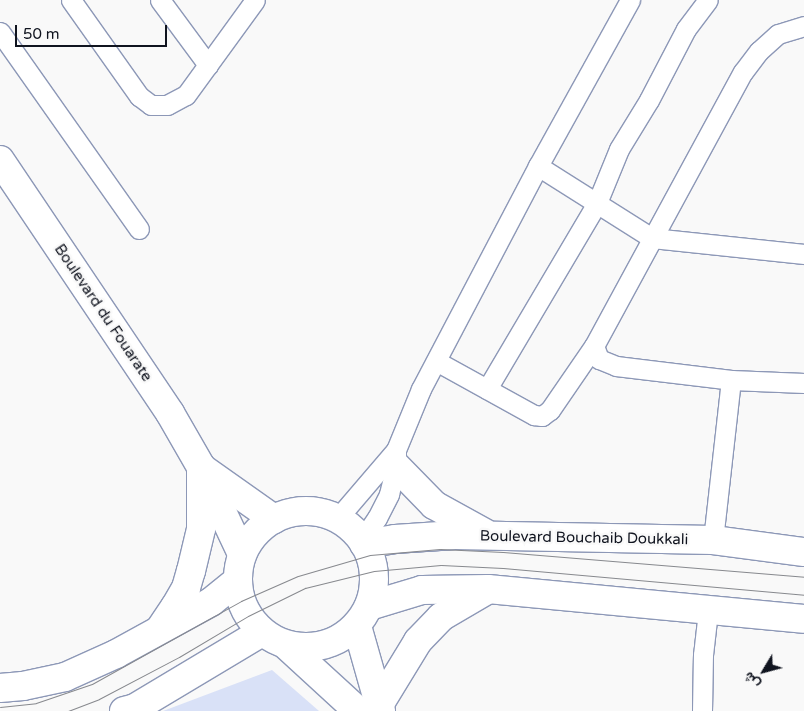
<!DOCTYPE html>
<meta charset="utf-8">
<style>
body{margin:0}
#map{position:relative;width:804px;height:711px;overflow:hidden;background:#f9f9f9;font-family:"Varela Round",Vazirmatn,sans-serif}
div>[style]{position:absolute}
.green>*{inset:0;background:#d9e1f7}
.roads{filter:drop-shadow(1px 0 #8d98b7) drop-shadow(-1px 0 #8d98b7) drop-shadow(0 1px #8d98b7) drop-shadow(0 -1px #8d98b7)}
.street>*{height:19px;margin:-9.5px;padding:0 9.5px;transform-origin:9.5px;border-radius:9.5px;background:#fff}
.secondary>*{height:28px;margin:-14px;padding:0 14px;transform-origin:14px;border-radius:14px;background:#fff}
.primary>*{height:28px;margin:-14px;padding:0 14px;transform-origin:14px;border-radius:14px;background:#fff}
.primary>.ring{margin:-14px;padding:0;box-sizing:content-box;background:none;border:28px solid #fff;border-radius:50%}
.tram>*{height:1px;margin:-0.5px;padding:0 0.5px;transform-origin:0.5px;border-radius:0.5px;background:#87898e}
span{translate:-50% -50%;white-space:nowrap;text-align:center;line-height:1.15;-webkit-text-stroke:5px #f9f9f9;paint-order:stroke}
.street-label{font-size:15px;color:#10141f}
.north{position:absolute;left:739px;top:646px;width:50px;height:50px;-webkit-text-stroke:4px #f9f9f9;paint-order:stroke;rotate:233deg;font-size:14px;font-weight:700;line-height:20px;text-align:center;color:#10141f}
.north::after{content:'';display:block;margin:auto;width:18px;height:22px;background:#10141f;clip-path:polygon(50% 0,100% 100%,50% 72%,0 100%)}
.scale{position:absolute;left:15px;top:25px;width:152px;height:22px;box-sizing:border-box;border:2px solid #10141f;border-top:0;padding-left:6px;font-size:15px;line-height:18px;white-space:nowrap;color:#10141f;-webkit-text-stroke:4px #f9f9f9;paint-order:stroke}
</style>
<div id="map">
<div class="green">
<div style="clip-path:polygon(272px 670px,319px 711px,163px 711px)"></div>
</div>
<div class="roads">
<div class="street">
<div style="left:71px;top:0;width:118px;rotate:54.7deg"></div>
<div style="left:139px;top:96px;width:15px;rotate:37deg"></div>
<div style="left:151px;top:105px;width:16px"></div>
<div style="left:167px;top:105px;width:21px;rotate:-28deg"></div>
<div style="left:186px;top:95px;width:117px;rotate:-54deg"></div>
<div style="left:160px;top:0;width:81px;rotate:53.6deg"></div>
<div style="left:0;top:32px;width:241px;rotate:54.8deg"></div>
<div style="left:538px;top:166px;width:135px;rotate:32.3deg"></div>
<div style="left:652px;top:238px;width:153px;rotate:6deg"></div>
<div style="left:594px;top:346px;width:14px;rotate:69deg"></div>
<div style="left:599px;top:359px;width:18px;rotate:22deg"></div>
<div style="left:616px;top:366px;width:116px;rotate:6.9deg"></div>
<div style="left:731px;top:380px;width:73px;rotate:2.4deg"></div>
<div style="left:436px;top:361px;width:112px;rotate:28.9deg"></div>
<div style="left:534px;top:415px;width:8px;rotate:7deg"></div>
<div style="left:542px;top:416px;width:10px;rotate:-37deg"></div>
<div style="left:550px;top:410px;width:78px;rotate:-55.5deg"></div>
<div style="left:594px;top:346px;width:312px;rotate:-61.5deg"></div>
<div style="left:743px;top:72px;width:26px;rotate:-53deg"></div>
<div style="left:759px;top:51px;width:25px;rotate:-42deg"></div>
<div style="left:778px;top:34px;width:27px;rotate:-17deg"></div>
<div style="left:487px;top:389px;width:216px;rotate:-59.4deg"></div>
<div style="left:597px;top:203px;width:58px;rotate:-67.8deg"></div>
<div style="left:619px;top:149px;width:57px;rotate:-58.5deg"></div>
<div style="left:649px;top:100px;width:80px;rotate:-62.5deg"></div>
<div style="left:686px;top:29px;width:36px;rotate:-53deg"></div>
<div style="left:337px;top:519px;width:91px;rotate:-49.5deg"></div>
<div style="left:362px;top:540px;width:27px;rotate:-56deg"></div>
<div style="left:377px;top:518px;width:27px;rotate:-63deg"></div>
<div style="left:389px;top:494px;width:29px;rotate:-76deg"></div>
<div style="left:396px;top:466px;width:16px;rotate:-90deg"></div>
<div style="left:396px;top:450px;width:66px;rotate:-67.7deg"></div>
<div style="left:421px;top:389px;width:252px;rotate:-62.3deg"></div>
<div style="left:538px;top:166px;width:190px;rotate:-61deg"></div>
<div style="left:713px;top:540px;width:161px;rotate:-83.6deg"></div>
<div style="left:702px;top:711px;width:56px;rotate:-89deg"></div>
<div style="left:703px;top:655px;width:44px;rotate:-83.5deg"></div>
</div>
<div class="secondary">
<div style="left:0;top:160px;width:305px;rotate:56.1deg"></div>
<div style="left:170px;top:413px;width:62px;rotate:60.1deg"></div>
<div style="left:201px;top:467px;width:96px;rotate:64.8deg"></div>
<div style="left:203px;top:469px;width:87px;rotate:35.2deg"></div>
<div style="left:357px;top:626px;width:88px;rotate:74.2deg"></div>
<div style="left:287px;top:646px;width:96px;rotate:42.5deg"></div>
</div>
<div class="primary">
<div style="left:396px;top:466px;width:54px;rotate:45.7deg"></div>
<div style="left:434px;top:505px;width:58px;rotate:28.8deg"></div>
<div class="ring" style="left:238px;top:511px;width:108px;height:108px"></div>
<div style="left:364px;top:544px;width:31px;rotate:-9deg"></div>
<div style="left:395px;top:539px;width:60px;rotate:-3.8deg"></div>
<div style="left:455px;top:535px;width:258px;rotate:1.1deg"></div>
<div style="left:713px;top:540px;width:92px;rotate:7.5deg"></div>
<div style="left:369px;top:606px;width:55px;rotate:-16.8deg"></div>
<div style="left:422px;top:590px;width:66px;rotate:-0.9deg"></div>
<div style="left:488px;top:589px;width:317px;rotate:5.4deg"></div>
<div style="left:160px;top:629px;width:27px;rotate:-56deg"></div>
<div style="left:175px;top:607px;width:22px;rotate:-60deg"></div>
<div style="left:186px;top:588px;width:18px;rotate:-74deg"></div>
<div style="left:191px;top:571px;width:43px;rotate:-76.6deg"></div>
<div style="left:201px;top:529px;width:62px;rotate:-90deg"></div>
<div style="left:0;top:688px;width:23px;rotate:-5deg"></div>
<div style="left:23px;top:686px;width:43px;rotate:-12.1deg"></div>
<div style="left:65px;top:677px;width:56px;rotate:-24.3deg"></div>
<div style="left:116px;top:654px;width:108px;rotate:-28.7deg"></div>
<div style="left:211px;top:602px;width:33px;rotate:-39deg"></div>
<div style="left:379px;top:705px;width:75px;rotate:-58.6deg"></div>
<div style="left:418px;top:641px;width:33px;rotate:-46deg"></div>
<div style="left:441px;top:617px;width:53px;rotate:-30.4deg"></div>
<div style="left:124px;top:711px;width:11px;rotate:-15deg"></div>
<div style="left:135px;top:708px;width:148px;rotate:-30.9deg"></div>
</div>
</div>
<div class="tram">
<div style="left:0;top:707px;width:36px;rotate:-6deg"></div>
<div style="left:36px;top:703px;width:59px;rotate:-18.7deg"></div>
<div style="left:92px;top:684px;width:171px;rotate:-29.1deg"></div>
<div style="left:241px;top:601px;width:62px;rotate:-23.7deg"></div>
<div style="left:298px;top:576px;width:75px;rotate:-16.3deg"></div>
<div style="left:370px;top:555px;width:70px;rotate:-4.9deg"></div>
<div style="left:440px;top:549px;width:63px;rotate:2.7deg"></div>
<div style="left:503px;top:552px;width:302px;rotate:4.7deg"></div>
<div style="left:68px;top:711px;width:33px;rotate:-21deg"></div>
<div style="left:99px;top:699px;width:90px;rotate:-27.7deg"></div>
<div style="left:179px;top:657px;width:80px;rotate:-30.7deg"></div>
<div style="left:248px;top:616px;width:64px;rotate:-26.2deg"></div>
<div style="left:305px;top:588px;width:71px;rotate:-13.8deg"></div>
<div style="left:374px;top:571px;width:67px;rotate:-5.1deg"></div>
<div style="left:441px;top:565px;width:62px;rotate:2.8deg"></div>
<div style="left:503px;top:568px;width:302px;rotate:5.1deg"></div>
</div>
<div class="street-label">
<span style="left:103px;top:313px;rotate:56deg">Boulevard du Fouarate</span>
<span style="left:584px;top:538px;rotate:1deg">Boulevard Bouchaib Doukkali</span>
</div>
<div class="north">ش</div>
<div class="scale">50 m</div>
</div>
